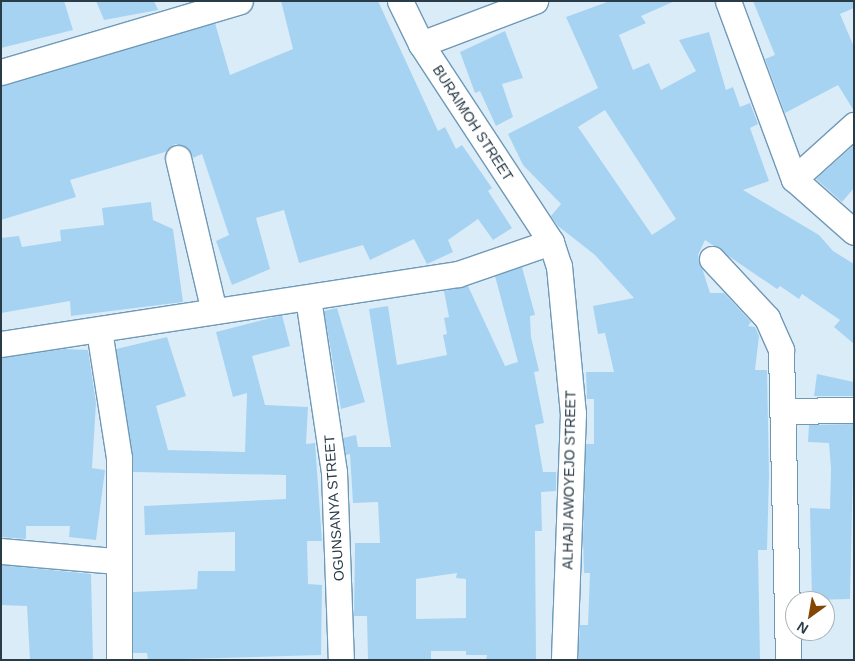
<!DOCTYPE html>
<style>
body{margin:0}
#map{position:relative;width:855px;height:661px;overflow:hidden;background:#dbecf9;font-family:Arial,sans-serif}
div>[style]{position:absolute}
.building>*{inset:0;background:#a7d3f2}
.roads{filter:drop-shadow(1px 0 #6f99b7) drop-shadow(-1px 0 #6f99b7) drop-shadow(0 1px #6f99b7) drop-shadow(0 -1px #6f99b7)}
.street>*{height:25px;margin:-12.5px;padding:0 12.5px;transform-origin:12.5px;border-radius:12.5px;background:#fff}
span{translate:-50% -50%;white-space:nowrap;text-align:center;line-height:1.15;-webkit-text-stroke:4.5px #fff;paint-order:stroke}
.street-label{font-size:14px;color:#2a3c48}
.frame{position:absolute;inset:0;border:2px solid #2a3c48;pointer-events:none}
.north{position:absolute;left:785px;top:591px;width:50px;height:50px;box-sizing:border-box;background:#fff;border:1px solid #aab1b6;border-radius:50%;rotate:212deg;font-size:14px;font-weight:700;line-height:20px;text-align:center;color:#2a3c48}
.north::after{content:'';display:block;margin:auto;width:18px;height:22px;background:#844703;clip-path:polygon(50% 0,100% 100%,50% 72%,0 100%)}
</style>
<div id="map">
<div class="building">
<div style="clip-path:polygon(1px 1px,64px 1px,73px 30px,1px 48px)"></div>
<div style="clip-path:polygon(96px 1px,154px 1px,158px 10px,104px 20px)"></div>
<div style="clip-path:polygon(281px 1px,378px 1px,438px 131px,445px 127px,456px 149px,462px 145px,492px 188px,488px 191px,512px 228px,493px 240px,478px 219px,448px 240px,453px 252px,427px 264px,414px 239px,370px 260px,363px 245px,299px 263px,284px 210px,256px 218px,270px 269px,232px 285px,216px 241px,229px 235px,202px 154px,193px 158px,188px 148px,175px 144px,165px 152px,70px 180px,76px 197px,1px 220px,1px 86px,215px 23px,230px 75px,293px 49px)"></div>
<div style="clip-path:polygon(evenodd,610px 1px,675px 1px,641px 16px,646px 23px,619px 35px,633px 70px,649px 63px,661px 90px,696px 71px,679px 40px,709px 32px,726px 90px,733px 87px,740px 107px,750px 103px,758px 124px,750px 128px,769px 181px,743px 190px,819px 235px,833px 251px,854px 264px,854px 344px,834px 327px,840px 320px,802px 294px,799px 299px,780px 286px,777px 289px,705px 240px,698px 255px,710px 293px,724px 293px,751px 322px,748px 326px,755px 327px,759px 336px,755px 370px,767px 370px,769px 475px,767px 550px,758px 550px,760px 660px,578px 660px,580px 625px,588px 625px,590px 573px,584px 573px,583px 539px,586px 444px,594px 444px,594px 399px,587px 399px,586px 372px,614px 372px,605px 333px,598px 334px,593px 306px,634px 298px,595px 255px,558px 226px,551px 216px,561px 204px,523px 165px,508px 134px,598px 88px,566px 17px,610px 1px,605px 110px,676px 219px,652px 235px,578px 127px,605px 110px)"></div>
<div style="clip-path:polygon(753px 1px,854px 1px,854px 8px,840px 14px,854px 47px,854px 111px,838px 85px,785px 113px,765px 59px,775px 55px)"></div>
<div style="clip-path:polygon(505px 31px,523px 78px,502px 84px,513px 117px,496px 126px,480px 91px,475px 93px,460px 52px)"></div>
<div style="clip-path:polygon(854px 145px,854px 188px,842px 202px,816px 179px)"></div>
<div style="clip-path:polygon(151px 202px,153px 220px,173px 229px,183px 302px,71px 316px,70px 301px,1px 313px,1px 238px,19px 236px,22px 247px,61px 241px,60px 230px,104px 225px,102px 208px)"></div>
<div style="clip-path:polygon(evenodd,522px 267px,535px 315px,530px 316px,531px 337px,539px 371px,534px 372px,544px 423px,535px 425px,543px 472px,556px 472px,556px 491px,541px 492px,542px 531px,535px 531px,536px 660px,486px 660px,487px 655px,466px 655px,466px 651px,431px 651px,431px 660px,368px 660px,367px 616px,354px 616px,355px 543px,380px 543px,378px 502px,353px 503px,350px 454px,346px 455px,343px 438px,356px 435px,358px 447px,391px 447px,369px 309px,388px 306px,397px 365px,447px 355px,443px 335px,447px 334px,444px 318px,449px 317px,444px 291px,468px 286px,505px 366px,518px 362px,495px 276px,522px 267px,457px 573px,456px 578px,466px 579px,466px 618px,416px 619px,416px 579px,457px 573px)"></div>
<div style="clip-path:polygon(337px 308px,365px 402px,341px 409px,324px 311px)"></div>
<div style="clip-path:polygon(282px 315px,290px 346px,252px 356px,265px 405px,308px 407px,306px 444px,315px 443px,322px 541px,307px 541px,308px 584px,322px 585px,321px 655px,148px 660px,147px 653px,133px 653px,133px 592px,197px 589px,198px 571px,235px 571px,235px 532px,145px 535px,144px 506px,286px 499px,286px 475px,133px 472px,116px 349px,167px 337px,186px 396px,156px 406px,168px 450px,245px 452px,247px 393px,233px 397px,216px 332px)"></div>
<div style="clip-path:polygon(64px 349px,88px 350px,96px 403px,92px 468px,105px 470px,96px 540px,69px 537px,70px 526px,26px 526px,26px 539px,1px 537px,1px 358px)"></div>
<div style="clip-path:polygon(817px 374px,854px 382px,854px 396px,814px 396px)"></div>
<div style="clip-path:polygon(854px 424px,850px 599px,812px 600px,810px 508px,830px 509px,831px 468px,829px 443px,808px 442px,809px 425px)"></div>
<div style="clip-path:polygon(1px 565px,91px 574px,93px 660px,30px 660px,27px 606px,1px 605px)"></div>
</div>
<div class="roads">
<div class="street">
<div style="left:400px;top:1px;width:48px;rotate:64deg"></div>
<div style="left:421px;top:44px;width:237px;rotate:56.7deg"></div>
<div style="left:551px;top:242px;width:25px;rotate:72deg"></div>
<div style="left:559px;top:266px;width:148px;rotate:84.6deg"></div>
<div style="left:573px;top:413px;width:247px;rotate:92.1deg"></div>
<div style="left:728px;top:1px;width:190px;rotate:69.7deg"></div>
<div style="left:794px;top:179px;width:80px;rotate:41.5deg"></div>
<div style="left:421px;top:44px;width:122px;rotate:-20.7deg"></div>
<div style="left:1px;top:72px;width:249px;rotate:-16.5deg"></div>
<div style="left:178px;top:158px;width:157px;rotate:76.8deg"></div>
<div style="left:794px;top:179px;width:81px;rotate:-42deg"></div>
<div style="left:712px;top:259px;width:81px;rotate:47deg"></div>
<div style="left:767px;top:318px;width:35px;rotate:66deg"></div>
<div style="left:781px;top:350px;width:310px;rotate:88.7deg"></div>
<div style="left:308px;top:298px;width:176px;rotate:81.5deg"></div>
<div style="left:334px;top:472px;width:188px;rotate:87.9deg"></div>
<div style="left:99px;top:330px;width:130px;rotate:81.1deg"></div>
<div style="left:119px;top:458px;width:202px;rotate:90deg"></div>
<div style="left:1px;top:344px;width:462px;rotate:-8.7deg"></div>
<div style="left:458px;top:274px;width:98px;rotate:-19deg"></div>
<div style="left:782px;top:411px;width:72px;rotate:-0.8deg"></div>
<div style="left:1px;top:551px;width:115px;rotate:5deg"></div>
</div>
</div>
<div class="street-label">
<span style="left:473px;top:123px;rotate:57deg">BURAIMOH STREET</span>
<span style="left:569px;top:480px;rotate:-89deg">ALHAJI AWOYEJO STREET</span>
<span style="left:334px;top:508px;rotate:-94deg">OGUNSANYA STREET</span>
</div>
<div class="frame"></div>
<div class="north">N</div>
</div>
